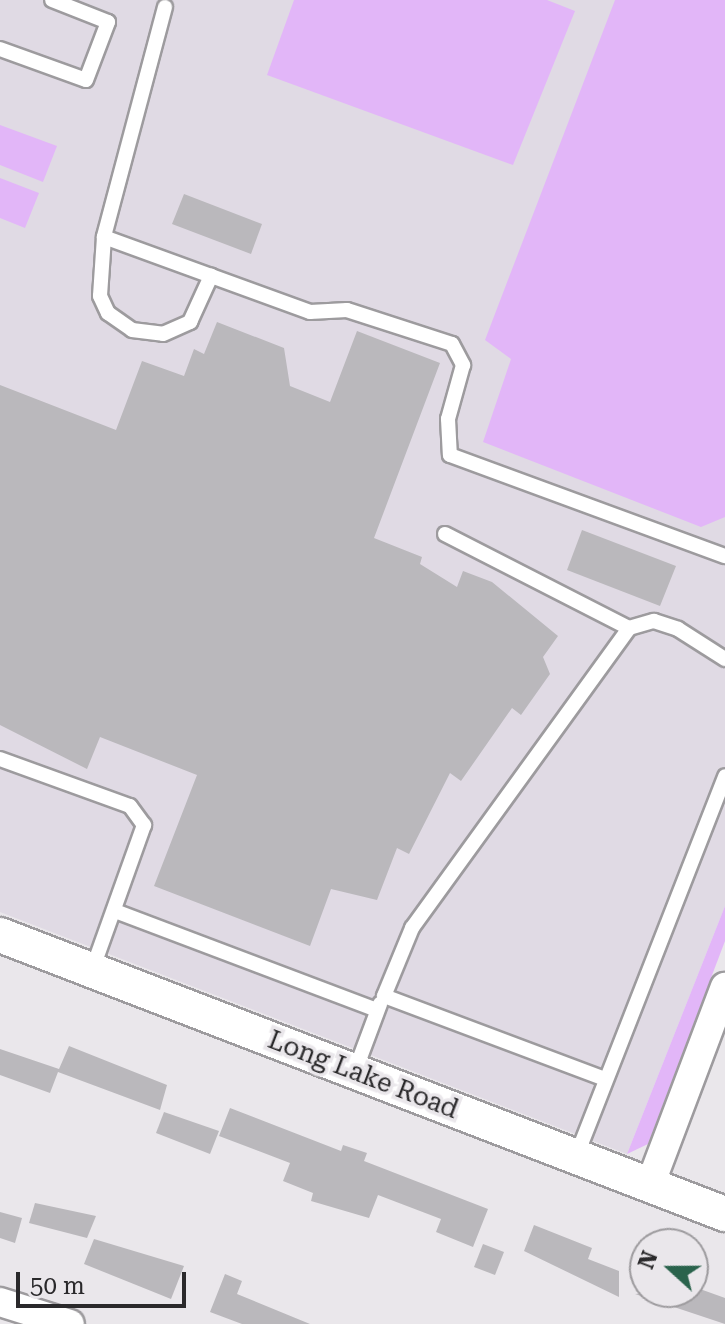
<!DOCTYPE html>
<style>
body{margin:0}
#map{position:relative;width:725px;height:1324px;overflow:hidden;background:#eae7eb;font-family:"Roboto Serif",serif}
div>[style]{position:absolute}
.built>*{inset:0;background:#e0dae4}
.green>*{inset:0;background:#e2b6f8}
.building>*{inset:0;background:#bab8bc}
.roads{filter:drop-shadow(2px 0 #9d9b9e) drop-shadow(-2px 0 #9d9b9e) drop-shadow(0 2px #9d9b9e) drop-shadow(0 -2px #9d9b9e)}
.service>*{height:14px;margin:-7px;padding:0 7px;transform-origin:7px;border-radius:7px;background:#fff}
.minor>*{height:28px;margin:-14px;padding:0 14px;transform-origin:14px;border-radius:14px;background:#fff}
.tertiary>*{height:34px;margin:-17px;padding:0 17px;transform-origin:17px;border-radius:17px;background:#fff}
span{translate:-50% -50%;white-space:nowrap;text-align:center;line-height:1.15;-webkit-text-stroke:7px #eae7eb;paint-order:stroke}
.street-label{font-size:26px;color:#2a292b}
.north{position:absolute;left:629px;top:1228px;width:80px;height:80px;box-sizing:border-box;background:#eae7eb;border:2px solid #9d9b9e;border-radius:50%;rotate:291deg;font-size:22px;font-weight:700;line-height:32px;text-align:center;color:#2a292b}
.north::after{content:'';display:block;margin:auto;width:28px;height:36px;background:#2a634c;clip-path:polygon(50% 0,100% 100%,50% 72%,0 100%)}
.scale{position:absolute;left:16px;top:1272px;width:170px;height:36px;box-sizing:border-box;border:4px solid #2a292b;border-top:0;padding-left:10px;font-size:24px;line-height:28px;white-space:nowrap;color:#2a292b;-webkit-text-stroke:6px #eae7eb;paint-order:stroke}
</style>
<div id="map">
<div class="built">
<div style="clip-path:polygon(0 0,725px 0,725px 906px,627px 1154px,0 912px)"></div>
</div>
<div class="green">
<div style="clip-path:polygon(294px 0,547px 0,575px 11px,513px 165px,267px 75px)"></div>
<div style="clip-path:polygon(615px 0,725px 0,725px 517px,701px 527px,483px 442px,511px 359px,485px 340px)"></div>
<div style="clip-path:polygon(0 125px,57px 146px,43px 182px,0 165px)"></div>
<div style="clip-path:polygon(0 178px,39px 193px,25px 228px,0 218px)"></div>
<div style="clip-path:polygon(725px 906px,725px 941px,648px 1144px,627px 1154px)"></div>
</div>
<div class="building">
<div style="clip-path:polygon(184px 194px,262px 224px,251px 254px,172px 224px)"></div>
<div style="clip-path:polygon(217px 322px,284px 348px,290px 386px,330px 402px,357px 331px,440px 363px,374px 538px,422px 557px,420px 564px,457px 587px,463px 571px,492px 582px,558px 636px,543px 657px,550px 674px,521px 715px,512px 708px,461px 781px,450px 773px,409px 854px,397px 848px,377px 900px,331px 889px,310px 946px,154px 886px,197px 775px,100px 737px,87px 769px,0 725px,0 385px,116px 430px,142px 361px,184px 376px,194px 349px,204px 354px)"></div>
<div style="clip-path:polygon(582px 530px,676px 566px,660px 606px,567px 570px)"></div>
<div style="clip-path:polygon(69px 1046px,167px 1085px,160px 1110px,58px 1072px,50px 1093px,0 1075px,0 1049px,59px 1069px)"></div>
<div style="clip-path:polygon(230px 1108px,341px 1151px,343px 1145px,367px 1153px,364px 1161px,488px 1209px,473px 1247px,436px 1232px,441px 1219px,378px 1195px,369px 1218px,311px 1201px,313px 1193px,283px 1181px,290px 1163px,219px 1136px)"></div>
<div style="clip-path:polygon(164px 1112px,219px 1131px,210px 1154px,156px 1133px)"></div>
<div style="clip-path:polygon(35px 1203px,96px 1216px,87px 1238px,29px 1223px)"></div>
<div style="clip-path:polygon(0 1212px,22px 1218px,15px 1243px,0 1238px)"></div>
<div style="clip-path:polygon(534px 1225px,592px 1248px,588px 1259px,619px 1271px,619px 1297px,524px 1251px)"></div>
<div style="clip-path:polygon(94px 1239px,184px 1266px,171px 1299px,84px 1264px)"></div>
<div style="clip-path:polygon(483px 1244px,504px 1252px,495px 1275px,474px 1267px)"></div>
<div style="clip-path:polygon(225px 1274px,242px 1281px,237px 1294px,310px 1324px,242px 1324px,210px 1312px)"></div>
<div style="clip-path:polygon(700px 1289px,725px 1298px,725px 1324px,635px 1294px)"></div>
</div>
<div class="roads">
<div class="service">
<div style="left:165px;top:7px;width:238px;rotate:104.9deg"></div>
<div style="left:104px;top:237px;width:219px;rotate:20deg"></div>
<div style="left:310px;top:312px;width:37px;rotate:-3deg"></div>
<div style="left:347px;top:310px;width:110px;rotate:17.9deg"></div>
<div style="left:452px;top:344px;width:24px;rotate:62deg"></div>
<div style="left:463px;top:365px;width:56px;rotate:105.5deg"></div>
<div style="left:448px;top:419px;width:36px;rotate:87deg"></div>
<div style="left:450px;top:455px;width:293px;rotate:20.2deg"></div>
<div style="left:0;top:49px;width:91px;rotate:19.8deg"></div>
<div style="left:86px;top:80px;width:62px;rotate:-69.2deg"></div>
<div style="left:108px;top:22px;width:60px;rotate:-158.6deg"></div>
<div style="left:104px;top:237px;width:59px;rotate:93.9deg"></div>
<div style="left:100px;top:296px;width:19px;rotate:65deg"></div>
<div style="left:108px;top:313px;width:29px;rotate:35deg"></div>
<div style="left:132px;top:330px;width:31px;rotate:7deg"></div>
<div style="left:163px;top:334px;width:30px;rotate:-24deg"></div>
<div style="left:190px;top:322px;width:51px;rotate:-65.5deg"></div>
<div style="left:445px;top:534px;width:207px;rotate:27.1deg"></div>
<div style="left:0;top:759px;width:138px;rotate:19.9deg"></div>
<div style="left:130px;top:806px;width:24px;rotate:54deg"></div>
<div style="left:144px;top:825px;width:154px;rotate:109.7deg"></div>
<div style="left:115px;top:911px;width:280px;rotate:20.7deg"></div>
<div style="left:355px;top:1071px;width:72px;rotate:-69.5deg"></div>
<div style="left:605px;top:1079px;width:236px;rotate:-159.4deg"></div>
<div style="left:384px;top:996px;width:74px;rotate:-67.6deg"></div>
<div style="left:412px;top:928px;width:370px;rotate:-54.1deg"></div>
<div style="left:629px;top:628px;width:26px;rotate:-16deg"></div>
<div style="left:654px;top:621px;width:25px;rotate:18deg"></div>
<div style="left:678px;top:629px;width:56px;rotate:32.6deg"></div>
<div style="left:576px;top:1157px;width:409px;rotate:-68.6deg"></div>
</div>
<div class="minor">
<div style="left:650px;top:1185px;width:212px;rotate:-69.3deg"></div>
<div style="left:0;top:1302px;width:73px;rotate:17.4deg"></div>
</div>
<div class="tertiary">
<div style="left:0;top:935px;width:777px;rotate:21.05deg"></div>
</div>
</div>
<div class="street-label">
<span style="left:363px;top:1075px;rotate:21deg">Long Lake Road</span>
</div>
<div class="north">N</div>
<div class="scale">50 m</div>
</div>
